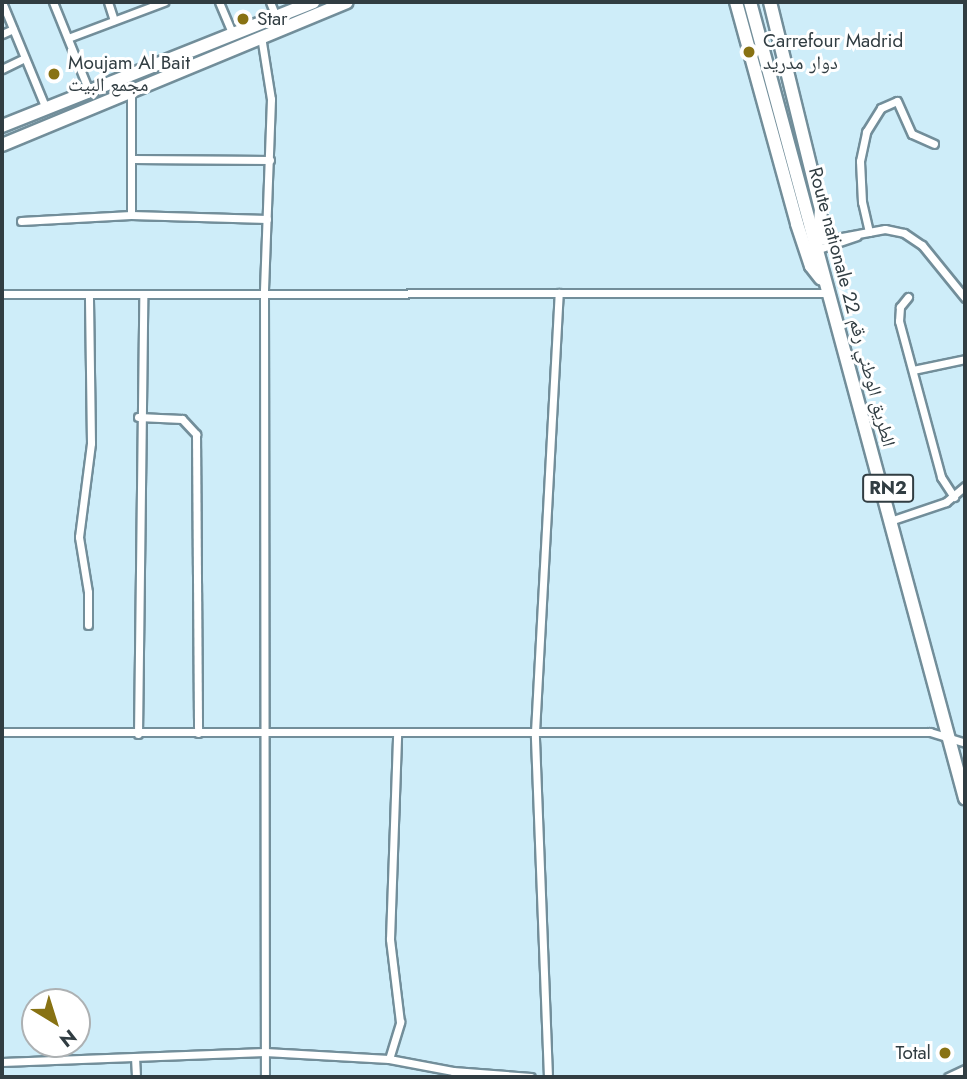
<!DOCTYPE html>
<meta charset="utf-8">
<style>
body{margin:0}
#map{position:relative;width:967px;height:1079px;overflow:hidden;background:#ceedf9;font-family:Jost,"Noto Naskh Arabic",sans-serif}
div>[style]{position:absolute}
.roads{filter:drop-shadow(2px 0 #728e9a) drop-shadow(-2px 0 #728e9a) drop-shadow(0 2px #728e9a) drop-shadow(0 -2px #728e9a)}
.street>*{height:7px;margin:-3.5px;padding:0 3.5px;transform-origin:3.5px;border-radius:3.5px;background:#fff}
.highway>*{height:12px;margin:-6px;padding:0 6px;transform-origin:6px;border-radius:6px;background:#fff}
.dots>*{width:19px;height:19px;translate:-50% -50%;box-sizing:border-box;border:4px solid #fff;border-radius:50%}
span{translate:-50% -50%;white-space:nowrap;text-align:center;line-height:1.15;-webkit-text-stroke:6px #fff;paint-order:stroke}
.shield-label span{padding:2px 5px;background:#fff;border:2px solid;border-radius:5px;-webkit-text-stroke-width:0}
.shield-label{font-size:18px;color:#313d42;font-weight:700}
.poi-label{font-size:19px;color:#313d42}
.left{translate:0 -50%;text-align:left}
.right{translate:-100% -50%;text-align:right}
.street-label{font-size:19px;color:#313d42}
.frame{position:absolute;inset:0;border:4px solid #313d42;pointer-events:none}
.north{position:absolute;left:21px;top:988px;width:70px;height:70px;box-sizing:border-box;background:#fff;border:2px solid #adb1b3;border-radius:50%;rotate:142deg;font-size:19px;font-weight:700;line-height:28px;text-align:center;color:#313d42}
.north::after{content:'';display:block;margin:auto;width:24px;height:32px;background:#887213;clip-path:polygon(50% 0,100% 100%,50% 72%,0 100%)}
</style>
<div id="map">
<div class="roads">
<div class="street">
<div style="left:2px;top:2px;width:116px;rotate:67.6deg"></div>
<div style="left:53px;top:2px;width:96px;rotate:68deg"></div>
<div style="left:108px;top:2px;width:19px;rotate:72deg"></div>
<div style="left:219px;top:2px;width:36px;rotate:67deg"></div>
<div style="left:270px;top:2px;width:16px;rotate:68deg"></div>
<div style="left:2px;top:34px;width:12px;rotate:-24deg"></div>
<div style="left:261px;top:36px;width:64px;rotate:81deg"></div>
<div style="left:271px;top:99px;width:195px;rotate:92.1deg"></div>
<div style="left:264px;top:294px;width:783px;rotate:89.93deg"></div>
<div style="left:68px;top:38px;width:103px;rotate:-20.6deg"></div>
<div style="left:2px;top:69px;width:25px;rotate:-26deg"></div>
<div style="left:131px;top:92px;width:123px;rotate:90deg"></div>
<div style="left:133px;top:159px;width:137px;rotate:0.4deg"></div>
<div style="left:21px;top:221px;width:110px;rotate:-3.1deg"></div>
<div style="left:131px;top:215px;width:136px;rotate:1.7deg"></div>
<div style="left:869px;top:232px;width:31px;rotate:-103deg"></div>
<div style="left:862px;top:202px;width:41px;rotate:-92.8deg"></div>
<div style="left:860px;top:161px;width:30px;rotate:-78deg"></div>
<div style="left:866px;top:132px;width:28px;rotate:-58deg"></div>
<div style="left:881px;top:108px;width:17px;rotate:-24deg"></div>
<div style="left:897px;top:101px;width:36px;rotate:66deg"></div>
<div style="left:912px;top:134px;width:24px;rotate:24deg"></div>
<div style="left:815px;top:242px;width:71px;rotate:-10.5deg"></div>
<div style="left:885px;top:229px;width:19px;rotate:12deg"></div>
<div style="left:904px;top:233px;width:22px;rotate:34deg"></div>
<div style="left:922px;top:245px;width:68px;rotate:50.9deg"></div>
<div style="left:816px;top:250px;width:43px;rotate:-18.9deg"></div>
<div style="left:2px;top:294px;width:826px;rotate:-0.07deg"></div>
<div style="left:908px;top:297px;width:13px;rotate:129deg"></div>
<div style="left:900px;top:307px;width:14px;rotate:94deg"></div>
<div style="left:899px;top:321px;width:162px;rotate:74.9deg"></div>
<div style="left:941px;top:477px;width:24px;rotate:57deg"></div>
<div style="left:913px;top:370px;width:53px;rotate:-11.9deg"></div>
<div style="left:138px;top:417px;width:44px;rotate:2.6deg"></div>
<div style="left:182px;top:419px;width:21px;rotate:47deg"></div>
<div style="left:196px;top:434px;width:299px;rotate:89.6deg"></div>
<div style="left:890px;top:521px;width:59px;rotate:-18.7deg"></div>
<div style="left:946px;top:502px;width:25px;rotate:-40deg"></div>
<div style="left:88px;top:625px;width:33px;rotate:-90deg"></div>
<div style="left:88px;top:592px;width:56px;rotate:-99.3deg"></div>
<div style="left:79px;top:537px;width:95px;rotate:-82.7deg"></div>
<div style="left:91px;top:443px;width:149px;rotate:-90.8deg"></div>
<div style="left:2px;top:732px;width:928px"></div>
<div style="left:930px;top:732px;width:37px;rotate:17deg"></div>
<div style="left:138px;top:734px;width:440px;rotate:-89.3deg"></div>
<div style="left:135px;top:1057px;width:20px;rotate:87deg"></div>
<div style="left:389px;top:1059px;width:39px;rotate:-73deg"></div>
<div style="left:400px;top:1022px;width:84px;rotate:-96.9deg"></div>
<div style="left:390px;top:939px;width:205px;rotate:-88deg"></div>
<div style="left:2px;top:1062px;width:263px;rotate:-2.2deg"></div>
<div style="left:265px;top:1052px;width:124px;rotate:3.2deg"></div>
<div style="left:389px;top:1059px;width:65px;rotate:10.6deg"></div>
<div style="left:453px;top:1071px;width:78px;rotate:4.4deg"></div>
<div style="left:548px;top:1077px;width:345px;rotate:-92.2deg"></div>
<div style="left:535px;top:732px;width:440px;rotate:-86.9deg"></div>
<div style="left:948px;top:1077px;width:19px;rotate:-25deg"></div>
</div>
<div class="highway">
<div style="left:736px;top:2px;width:230px;rotate:74.6deg"></div>
<div style="left:797px;top:224px;width:44px;rotate:71.6deg"></div>
<div style="left:811px;top:266px;width:16px;rotate:52deg"></div>
<div style="left:750px;top:2px;width:825px;rotate:74.89deg"></div>
<div style="left:770px;top:2px;width:213px;rotate:76.2deg"></div>
<div style="left:821px;top:209px;width:26px;rotate:94deg"></div>
<div style="left:2px;top:126px;width:335px;rotate:-21.7deg"></div>
<div style="left:2px;top:145px;width:373px;rotate:-22.5deg"></div>
</div>
</div>
<div class="dots">
<div style="left:243px;top:19px;background:#887213"></div>
<div style="left:749px;top:52px;background:#887213"></div>
<div style="left:54px;top:74px;background:#887213"></div>
<div style="left:945px;top:1053px;background:#887213"></div>
</div>
<div class="shield-label">
<span style="left:888px;top:488px">RN2</span>
</div>
<div class="poi-label">
<span class="left" style="left:257px;top:19px">Star</span>
<span class="left" style="left:763px;top:52px">Carrefour Madrid<br>دوار مدريد</span>
<span class="left" style="left:68px;top:74px">Moujam Al Bait<br>مجمع البيت</span>
<span class="right" style="left:931px;top:1053px">Total</span>
</div>
<div class="street-label">
<span style="left:852px;top:307px;rotate:75deg">Route nationale 22 الطريق الوطني رقم</span>
</div>
<div class="frame"></div>
<div class="north">N</div>
</div>
